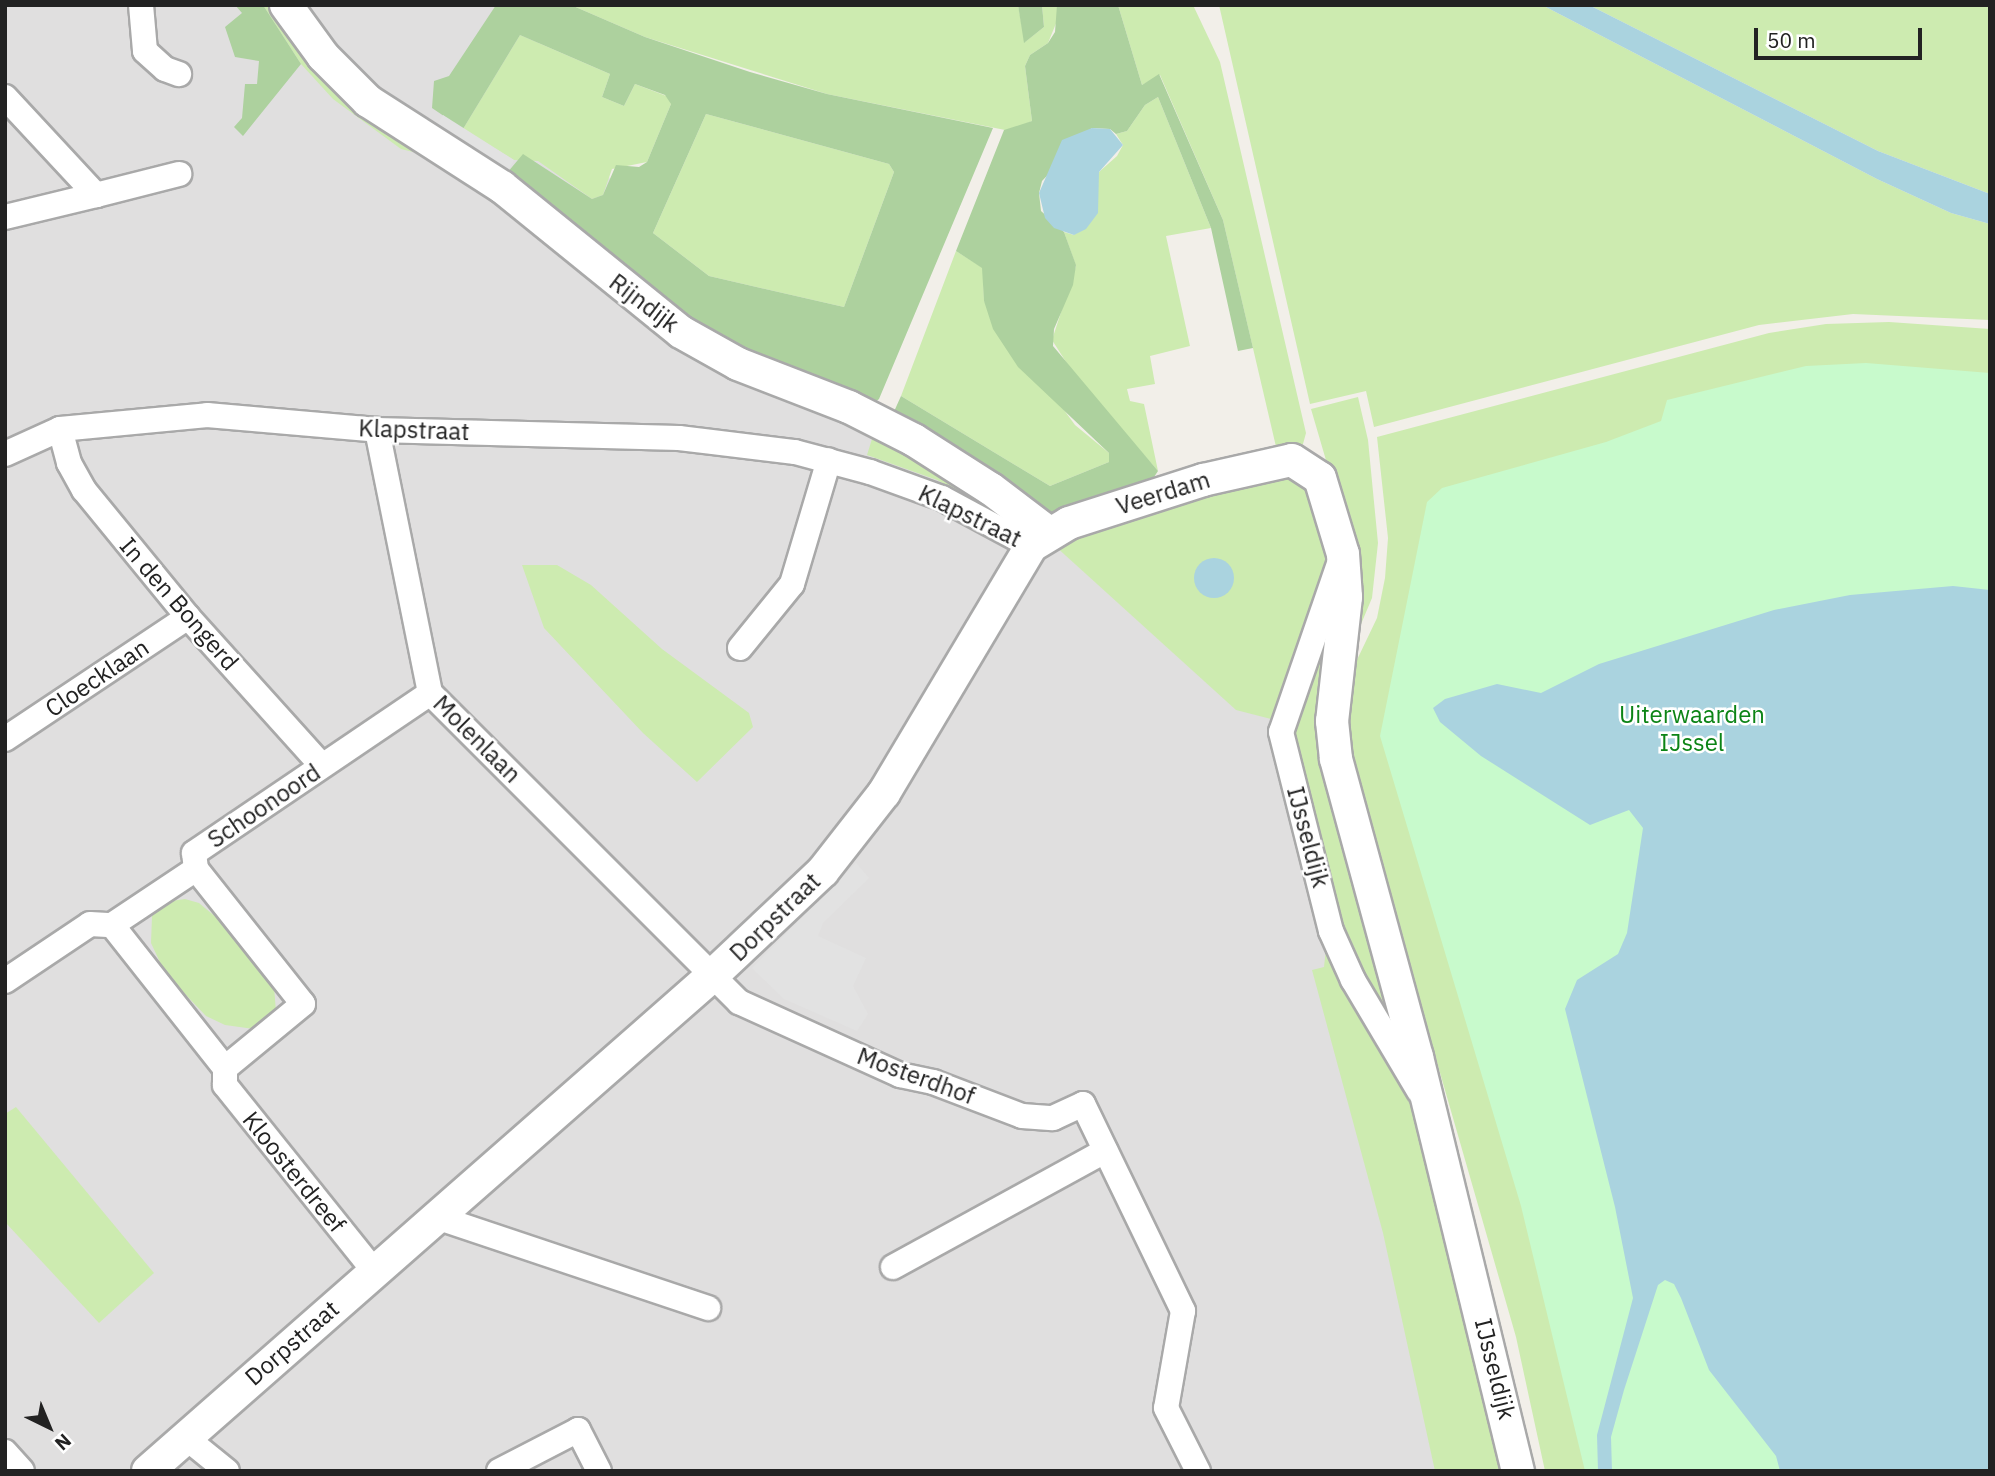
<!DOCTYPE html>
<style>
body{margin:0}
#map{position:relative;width:1995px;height:1476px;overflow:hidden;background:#f2efe9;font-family:"IBM Plex Sans",sans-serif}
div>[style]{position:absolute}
.residential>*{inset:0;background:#e0dfdf}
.grass>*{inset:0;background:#cdebb0}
.forest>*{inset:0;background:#add19e}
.park>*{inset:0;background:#c8facc}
.parking>*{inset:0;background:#e2e2e2}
.water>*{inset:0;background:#aad3df}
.round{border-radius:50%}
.roads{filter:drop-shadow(2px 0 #a9a9a9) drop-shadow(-2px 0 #a9a9a9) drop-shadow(0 2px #a9a9a9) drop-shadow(0 -2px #a9a9a9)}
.minor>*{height:24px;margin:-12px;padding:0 12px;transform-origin:12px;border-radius:12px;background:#fff}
.tertiary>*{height:32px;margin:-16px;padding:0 16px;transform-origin:16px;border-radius:16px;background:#fff}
span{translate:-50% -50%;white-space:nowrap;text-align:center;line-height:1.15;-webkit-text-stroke:5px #fff;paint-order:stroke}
.street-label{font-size:24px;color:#222}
.park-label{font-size:24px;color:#0c8416}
.frame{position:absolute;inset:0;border:7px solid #222;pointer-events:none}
.north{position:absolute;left:14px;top:1392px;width:70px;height:70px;-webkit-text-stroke:5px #fff;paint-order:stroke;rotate:137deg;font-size:19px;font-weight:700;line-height:28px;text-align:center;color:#222}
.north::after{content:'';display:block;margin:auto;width:24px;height:32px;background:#222;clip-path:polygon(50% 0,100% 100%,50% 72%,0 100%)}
.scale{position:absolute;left:1754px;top:28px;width:168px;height:32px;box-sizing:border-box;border:4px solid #222;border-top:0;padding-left:9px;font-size:21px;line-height:24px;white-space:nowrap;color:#222;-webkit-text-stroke:5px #fff;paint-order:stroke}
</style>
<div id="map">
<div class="residential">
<div style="clip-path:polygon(5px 5px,519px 5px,665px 284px,1145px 574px,1306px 759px,1470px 1471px,5px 1471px)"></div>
</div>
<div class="grass">
<div style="clip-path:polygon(263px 5px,279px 5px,433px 157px,401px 149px,333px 99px,301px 64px)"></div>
<div style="clip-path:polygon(571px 5px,1018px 5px,1025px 42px,1044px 27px,1042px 5px,1057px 5px,1057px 21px,1048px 43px,1030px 55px,1025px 66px,1032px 121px,1010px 131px,827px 94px,645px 37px)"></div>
<div style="clip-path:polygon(1118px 5px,1193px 5px,1220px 62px,1306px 433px,1303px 444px,1277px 451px,1223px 220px,1160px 75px,1142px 85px)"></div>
<div style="clip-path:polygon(1219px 5px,1542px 5px,1877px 179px,1951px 213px,1990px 224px,1990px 320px,1853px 314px,1759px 325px,1374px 427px,1366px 391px,1310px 404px)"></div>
<div style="clip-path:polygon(1589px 5px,1990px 5px,1990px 194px,1878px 151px)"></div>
<div style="clip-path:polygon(520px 35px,610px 74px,602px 97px,624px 106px,635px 84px,669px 97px,671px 104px,647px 162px,612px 169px,603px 195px,592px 199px,538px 161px,514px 160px,463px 129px)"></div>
<div style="clip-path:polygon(1158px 97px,1211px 228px,1166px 236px,1190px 346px,1150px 356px,1155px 384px,1127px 389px,1130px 401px,1144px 404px,1158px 471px,1075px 376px,1052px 340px,1076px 266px,1064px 232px,1074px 235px,1099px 172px,1117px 156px,1123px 145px,1116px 134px,1127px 131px,1145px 105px)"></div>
<div style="clip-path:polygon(706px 114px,889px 164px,894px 172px,844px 307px,709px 276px,653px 233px)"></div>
<div style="clip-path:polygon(956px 251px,983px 268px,984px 301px,1075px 425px,1109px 453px,1109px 462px,1050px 486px,901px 396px)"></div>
<div style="clip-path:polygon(1889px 322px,1990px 329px,1990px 590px,1598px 1471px,1545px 1471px,1516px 1337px,1342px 732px,1344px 687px,1377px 618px,1385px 578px,1388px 538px,1377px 437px,1769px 333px,1826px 324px)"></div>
<div style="clip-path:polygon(1358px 397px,1368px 440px,1378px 543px,1372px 598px,1356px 636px,1335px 491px,1311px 409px)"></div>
<div style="clip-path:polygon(876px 426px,1009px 518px,937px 480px,867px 455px)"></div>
<div style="clip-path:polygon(1295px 471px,1308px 479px,1328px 556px,1271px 719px,1236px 710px,1054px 545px,1098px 524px)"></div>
<div style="clip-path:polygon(522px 565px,557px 565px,591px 585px,662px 649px,749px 713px,753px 727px,697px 782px,643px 733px,544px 628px)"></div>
<div style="clip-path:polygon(1338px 581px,1331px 656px,1407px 1058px,1344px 950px,1290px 720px)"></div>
<div style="clip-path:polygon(185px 899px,199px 903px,229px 928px,274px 986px,276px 1012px,254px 1029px,225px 1025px,206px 1016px,165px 973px,151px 943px,152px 916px,171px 901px)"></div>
<div style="clip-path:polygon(1327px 939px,1413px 1098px,1508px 1471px,1435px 1471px,1383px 1233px,1312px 970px,1324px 967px)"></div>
<div style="clip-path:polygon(16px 1107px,154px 1273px,99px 1323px,5px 1222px,5px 1114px)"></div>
</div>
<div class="forest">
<div style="clip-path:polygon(235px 5px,263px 5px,301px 64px,243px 136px,234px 127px,242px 118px,245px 84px,257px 84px,259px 61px,235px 57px,225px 27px,242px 13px)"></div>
<div style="clip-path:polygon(evenodd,496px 5px,571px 5px,645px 37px,750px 72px,827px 94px,993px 128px,879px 399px,871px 406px,721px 344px,506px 174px,523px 154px,592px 199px,603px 195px,616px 165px,639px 167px,647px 162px,671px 104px,665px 95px,635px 84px,624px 106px,602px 97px,610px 74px,520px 35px,463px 129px,432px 108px,434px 81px,449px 76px,496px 5px,706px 114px,889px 164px,894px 172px,844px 307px,709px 276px,653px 233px,706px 114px)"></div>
<div style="clip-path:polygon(1018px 5px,1042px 5px,1044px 27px,1024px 43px)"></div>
<div style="clip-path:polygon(1057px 5px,1118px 5px,1142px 85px,1159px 74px,1223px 220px,1253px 348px,1238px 351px,1211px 228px,1158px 97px,1145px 105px,1127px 131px,1116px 134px,1110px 129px,1092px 128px,1042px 181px,1039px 193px,1041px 211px,1064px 232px,1076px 265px,1073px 285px,1054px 329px,1053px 346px,1158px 471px,1148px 486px,1051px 514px,892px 416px,901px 396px,1050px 486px,1109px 462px,1109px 453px,1018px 367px,993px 329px,984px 301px,982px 268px,956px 251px,1004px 130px,1032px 121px,1025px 66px,1030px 55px,1048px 43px,1055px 32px)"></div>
</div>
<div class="park">
<div style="clip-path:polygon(1866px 363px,1990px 373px,1990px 1471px,1585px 1471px,1521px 1206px,1380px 736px,1427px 502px,1442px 488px,1606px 442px,1661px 421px,1667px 400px,1806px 366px)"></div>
</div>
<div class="parking">
<div style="clip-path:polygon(443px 115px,514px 160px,506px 174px,435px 129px)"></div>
<div style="clip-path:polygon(856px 863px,869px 878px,823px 923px,818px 936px,866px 958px,853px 986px,868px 1014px,857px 1031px,784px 999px,752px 968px)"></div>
</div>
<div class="water">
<div style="clip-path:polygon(1542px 5px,1589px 5px,1878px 151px,1990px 194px,1990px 224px,1951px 213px,1877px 179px)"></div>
<div style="clip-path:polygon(1092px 128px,1110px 129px,1123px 145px,1099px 172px,1098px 213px,1086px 229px,1074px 235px,1054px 228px,1045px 218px,1039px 193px,1062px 140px)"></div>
<div class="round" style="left:1194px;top:558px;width:40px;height:40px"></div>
<div style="clip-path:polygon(1953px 586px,1990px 590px,1990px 1471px,1780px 1471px,1776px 1456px,1709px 1370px,1681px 1298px,1674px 1284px,1665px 1280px,1658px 1285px,1624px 1390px,1611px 1437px,1612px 1471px,1598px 1471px,1597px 1435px,1633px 1298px,1615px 1207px,1565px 1009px,1577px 980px,1618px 954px,1627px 933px,1643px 828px,1629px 810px,1590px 825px,1481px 756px,1440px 722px,1433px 708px,1445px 699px,1497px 684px,1541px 693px,1599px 664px,1774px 610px,1850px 595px)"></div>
</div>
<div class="roads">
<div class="minor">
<div style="left:141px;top:5px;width:46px;rotate:85deg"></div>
<div style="left:145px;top:51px;width:27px;rotate:42deg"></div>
<div style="left:165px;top:69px;width:15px;rotate:20deg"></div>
<div style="left:5px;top:97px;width:134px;rotate:47.1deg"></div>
<div style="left:96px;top:195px;width:94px;rotate:166.4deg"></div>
<div style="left:96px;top:195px;width:86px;rotate:-14.2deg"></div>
<div style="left:60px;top:429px;width:35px;rotate:75deg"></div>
<div style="left:69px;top:463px;width:31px;rotate:61deg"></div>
<div style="left:84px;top:490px;width:164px;rotate:50.7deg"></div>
<div style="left:188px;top:617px;width:200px;rotate:48deg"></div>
<div style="left:377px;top:430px;width:268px;rotate:78.6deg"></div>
<div style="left:430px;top:693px;width:437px;rotate:45deg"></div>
<div style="left:739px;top:1002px;width:177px;rotate:24.4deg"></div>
<div style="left:900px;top:1075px;width:34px;rotate:12deg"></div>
<div style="left:933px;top:1082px;width:95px;rotate:20.9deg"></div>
<div style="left:1022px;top:1116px;width:31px;rotate:4deg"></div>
<div style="left:1053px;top:1118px;width:33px;rotate:-25deg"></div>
<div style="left:1083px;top:1104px;width:230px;rotate:64.2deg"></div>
<div style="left:1183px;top:1311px;width:98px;rotate:99.9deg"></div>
<div style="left:1166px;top:1408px;width:71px;rotate:63.1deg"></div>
<div style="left:5px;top:454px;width:60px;rotate:-24.4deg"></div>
<div style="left:60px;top:429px;width:148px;rotate:-5.4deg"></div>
<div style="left:207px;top:415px;width:171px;rotate:5deg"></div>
<div style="left:377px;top:430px;width:302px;rotate:1.5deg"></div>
<div style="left:679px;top:438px;width:117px;rotate:6.9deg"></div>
<div style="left:795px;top:452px;width:78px;rotate:14.9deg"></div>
<div style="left:870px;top:472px;width:77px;rotate:19.9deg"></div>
<div style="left:942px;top:498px;width:101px;rotate:28.3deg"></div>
<div style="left:1341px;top:558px;width:184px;rotate:109deg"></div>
<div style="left:1281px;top:732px;width:205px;rotate:75.9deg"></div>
<div style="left:1331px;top:931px;width:54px;rotate:65.8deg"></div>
<div style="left:1353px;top:980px;width:129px;rotate:59.3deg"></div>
<div style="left:740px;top:648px;width:82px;rotate:-50.9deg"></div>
<div style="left:792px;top:584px;width:129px;rotate:-73.4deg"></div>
<div style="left:5px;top:739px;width:220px;rotate:-33.7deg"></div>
<div style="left:196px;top:869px;width:172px;rotate:51.6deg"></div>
<div style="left:303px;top:1004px;width:101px;rotate:140.6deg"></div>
<div style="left:112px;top:925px;width:101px;rotate:-33.7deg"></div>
<div style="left:196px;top:869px;width:16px;rotate:-97deg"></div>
<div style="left:194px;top:853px;width:285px;rotate:-34.1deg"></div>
<div style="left:5px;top:981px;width:102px;rotate:-33.8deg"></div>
<div style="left:90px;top:924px;width:22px;rotate:3deg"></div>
<div style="left:112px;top:925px;width:182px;rotate:51.7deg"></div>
<div style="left:225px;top:1068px;width:17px;rotate:90deg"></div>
<div style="left:225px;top:1085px;width:238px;rotate:51.3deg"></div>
<div style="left:436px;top:1217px;width:287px;rotate:18.5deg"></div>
<div style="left:893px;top:1267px;width:242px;rotate:-28.7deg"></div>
<div style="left:185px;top:1437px;width:54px;rotate:39deg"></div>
<div style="left:5px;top:1452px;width:25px;rotate:48deg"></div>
<div style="left:499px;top:1471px;width:89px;rotate:-27.4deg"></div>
<div style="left:578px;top:1430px;width:46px;rotate:62.9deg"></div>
</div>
<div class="tertiary">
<div style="left:286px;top:5px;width:63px;rotate:54deg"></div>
<div style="left:323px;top:56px;width:64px;rotate:45deg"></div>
<div style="left:368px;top:101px;width:159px;rotate:32.7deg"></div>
<div style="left:502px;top:187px;width:230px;rotate:39deg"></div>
<div style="left:681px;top:332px;width:65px;rotate:29.3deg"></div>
<div style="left:738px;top:364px;width:119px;rotate:21.2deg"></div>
<div style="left:849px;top:407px;width:73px;rotate:26.9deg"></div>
<div style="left:914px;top:440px;width:91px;rotate:32.5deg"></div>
<div style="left:991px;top:489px;width:74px;rotate:37.3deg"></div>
<div style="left:148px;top:1471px;width:752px;rotate:-41.28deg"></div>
<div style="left:713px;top:975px;width:151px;rotate:-43.4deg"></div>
<div style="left:823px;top:871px;width:99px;rotate:-52deg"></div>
<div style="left:884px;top:793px;width:287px;rotate:-59.2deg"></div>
<div style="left:1031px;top:546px;width:44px;rotate:-31.2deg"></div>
<div style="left:1069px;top:523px;width:141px;rotate:-17.8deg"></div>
<div style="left:1203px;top:480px;width:91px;rotate:-12.7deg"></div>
<div style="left:1292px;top:460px;width:33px;rotate:33deg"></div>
<div style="left:1320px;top:478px;width:79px;rotate:73.2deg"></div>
<div style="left:1343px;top:554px;width:43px;rotate:86deg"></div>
<div style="left:1346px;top:597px;width:125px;rotate:96.4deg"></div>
<div style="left:1332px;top:721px;width:38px;rotate:84deg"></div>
<div style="left:1336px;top:759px;width:309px;rotate:74.8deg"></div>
<div style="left:1417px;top:1057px;width:426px;rotate:76.3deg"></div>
</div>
</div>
<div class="street-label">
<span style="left:644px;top:303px;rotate:37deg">Rijndijk</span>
<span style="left:414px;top:430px;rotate:2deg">Klapstraat</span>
<span style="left:1163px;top:493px;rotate:-17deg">Veerdam</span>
<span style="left:970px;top:516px;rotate:26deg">Klapstraat</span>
<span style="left:179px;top:604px;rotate:49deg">In den Bongerd</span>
<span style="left:97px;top:678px;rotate:-34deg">Cloecklaan</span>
<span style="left:477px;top:739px;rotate:45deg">Molenlaan</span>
<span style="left:264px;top:806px;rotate:-34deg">Schoonoord</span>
<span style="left:1308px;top:837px;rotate:75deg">IJsseldijk</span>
<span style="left:775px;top:917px;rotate:-44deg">Dorpstraat</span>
<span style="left:916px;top:1076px;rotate:20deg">Mosterdhof</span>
<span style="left:294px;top:1172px;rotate:51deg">Kloosterdreef</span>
<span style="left:292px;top:1343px;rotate:-41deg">Dorpstraat</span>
<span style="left:1495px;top:1369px;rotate:76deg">IJsseldijk</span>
</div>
<div class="park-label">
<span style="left:1692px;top:729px">Uiterwaarden<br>IJssel</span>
</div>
<div class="frame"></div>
<div class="north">N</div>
<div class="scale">50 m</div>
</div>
